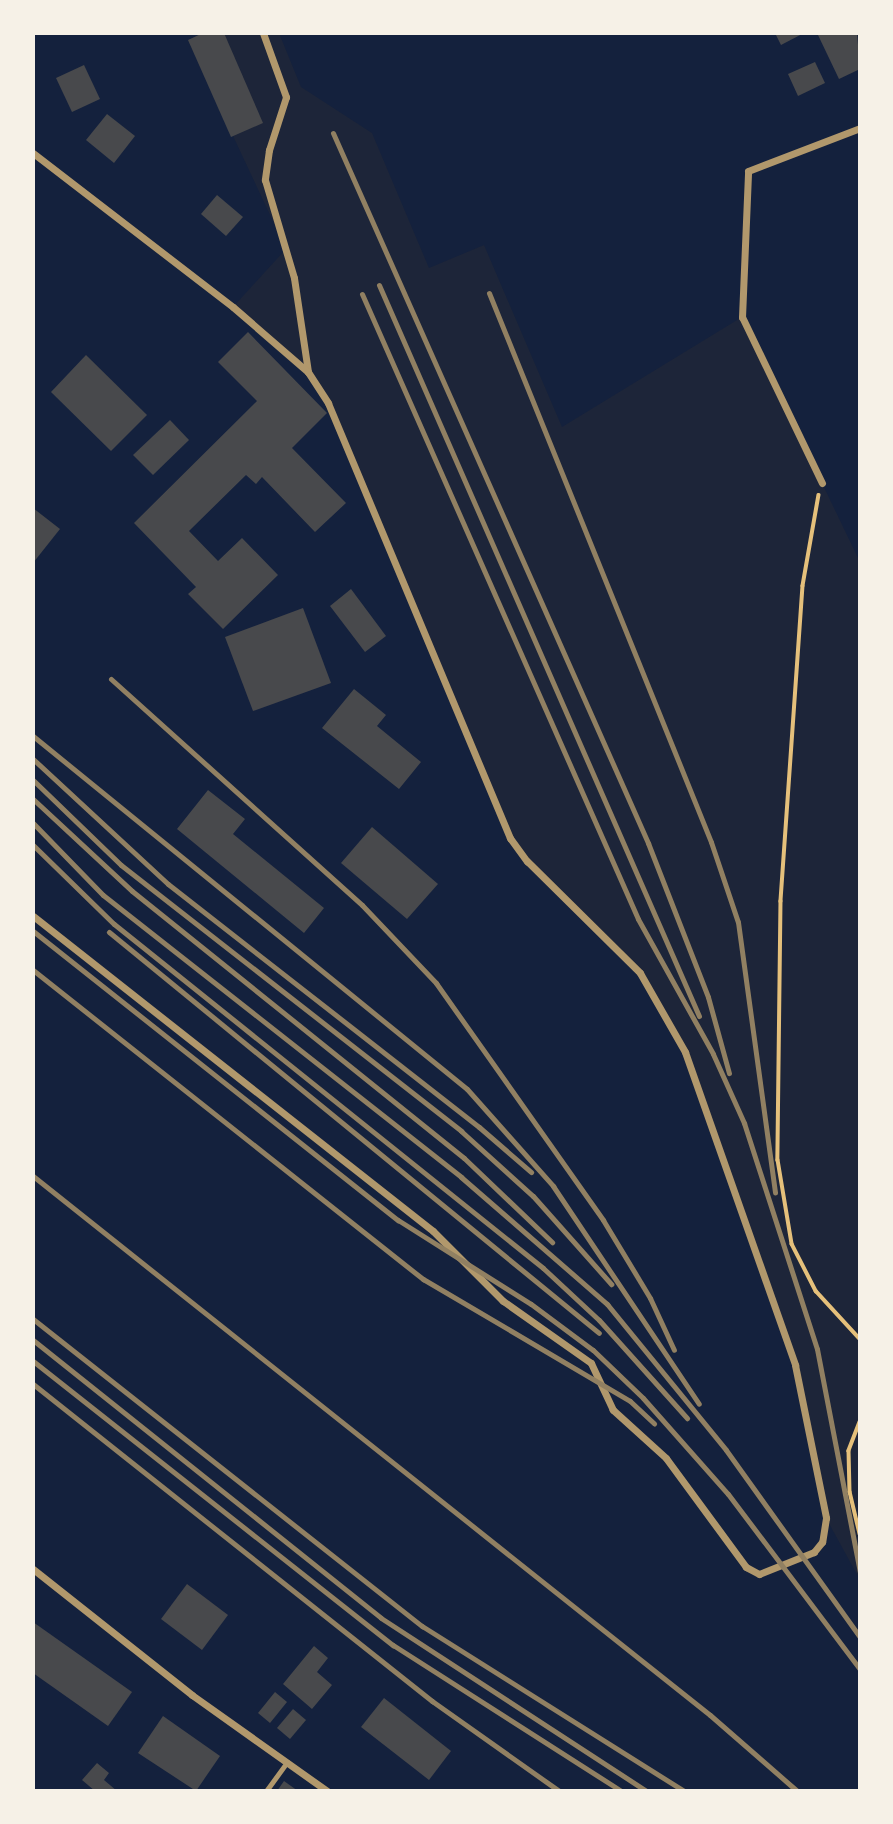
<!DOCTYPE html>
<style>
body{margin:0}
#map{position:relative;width:893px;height:1824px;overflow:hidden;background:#14213d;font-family:"Nunito Sans",sans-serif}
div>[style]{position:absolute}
.green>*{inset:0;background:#1d2539}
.building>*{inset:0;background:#48494c}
.path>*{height:3.5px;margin:-1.75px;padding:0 1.75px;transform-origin:1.75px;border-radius:1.75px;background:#e5c07b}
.service>*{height:5px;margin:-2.5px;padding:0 2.5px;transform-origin:2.5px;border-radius:2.5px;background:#b1986c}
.minor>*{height:7px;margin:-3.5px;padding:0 3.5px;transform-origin:3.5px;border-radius:3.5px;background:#b1986c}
.rail>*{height:5px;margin:-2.5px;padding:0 2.5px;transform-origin:2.5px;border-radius:2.5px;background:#918062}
span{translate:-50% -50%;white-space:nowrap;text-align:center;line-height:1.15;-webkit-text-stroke:7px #f6f1e7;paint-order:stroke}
.frame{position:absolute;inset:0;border:35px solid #f6f1e7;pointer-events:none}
</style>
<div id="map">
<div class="green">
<div style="clip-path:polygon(203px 33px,279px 33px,301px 87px,372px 133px,429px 268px,484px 245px,562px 427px,742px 317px,860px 562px,860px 1580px,826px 1518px,795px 1365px,685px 1052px,640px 973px,565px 900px,510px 838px,316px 383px,233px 307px,286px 249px,188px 40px)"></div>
</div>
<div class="building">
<div style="clip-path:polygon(203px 33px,224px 33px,263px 123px,231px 137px,188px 40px)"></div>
<div style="clip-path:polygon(775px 33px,804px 33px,781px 45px)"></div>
<div style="clip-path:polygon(822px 33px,857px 33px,860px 69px,839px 79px,818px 35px)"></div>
<div style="clip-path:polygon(815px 62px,825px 83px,798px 96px,788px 74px)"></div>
<div style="clip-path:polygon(84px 65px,100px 99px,72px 112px,56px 78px)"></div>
<div style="clip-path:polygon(107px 114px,135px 136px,114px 163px,86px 140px)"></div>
<div style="clip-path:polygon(217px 195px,243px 217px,226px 236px,201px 214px)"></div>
<div style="clip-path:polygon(248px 332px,327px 413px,292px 448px,346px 503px,315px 532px,262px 477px,256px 484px,246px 475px,189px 531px,218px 561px,242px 538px,278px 575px,223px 629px,188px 594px,196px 587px,134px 523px,257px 401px,218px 362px)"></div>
<div style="clip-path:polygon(86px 355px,147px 415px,111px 451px,51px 392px)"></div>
<div style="clip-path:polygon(170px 420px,189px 440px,153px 475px,133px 455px)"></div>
<div style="clip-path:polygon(33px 508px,60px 529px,33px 563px)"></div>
<div style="clip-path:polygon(351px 589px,386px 636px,365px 652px,330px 606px)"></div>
<div style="clip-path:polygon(303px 608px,331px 683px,253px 711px,225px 637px)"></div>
<div style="clip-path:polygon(354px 689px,386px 715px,377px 726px,421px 762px,399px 789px,322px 728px)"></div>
<div style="clip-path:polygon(208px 790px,245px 819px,233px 834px,324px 908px,304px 933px,177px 829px)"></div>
<div style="clip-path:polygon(372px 827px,438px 884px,407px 919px,341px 863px)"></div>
<div style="clip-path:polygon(187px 1584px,228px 1615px,202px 1650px,161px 1619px)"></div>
<div style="clip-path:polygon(33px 1622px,132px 1692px,108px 1726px,33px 1673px)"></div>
<div style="clip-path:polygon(314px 1646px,328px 1658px,317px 1672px,332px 1685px,312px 1709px,283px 1684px)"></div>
<div style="clip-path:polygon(275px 1692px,287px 1702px,270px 1723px,258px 1713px)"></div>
<div style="clip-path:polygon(384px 1698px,451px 1751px,429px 1780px,361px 1727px)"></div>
<div style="clip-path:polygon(293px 1709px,306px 1720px,290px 1739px,277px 1728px)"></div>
<div style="clip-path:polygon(163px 1716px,220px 1756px,196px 1791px,138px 1753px)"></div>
<div style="clip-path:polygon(97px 1763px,109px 1773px,104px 1780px,117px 1791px,95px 1791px,82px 1780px)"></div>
<div style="clip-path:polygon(284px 1781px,298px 1791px,277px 1791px)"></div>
</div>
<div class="path">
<div style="left:819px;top:495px;width:92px;rotate:100deg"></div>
<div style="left:803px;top:586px;width:316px;rotate:94deg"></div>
<div style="left:781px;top:901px;width:259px;rotate:90.7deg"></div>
<div style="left:778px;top:1160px;width:85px;rotate:80.5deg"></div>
<div style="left:792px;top:1244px;width:53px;rotate:62.9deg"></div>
<div style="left:816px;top:1291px;width:65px;rotate:47.5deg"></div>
<div style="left:860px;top:1422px;width:31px;rotate:111deg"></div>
<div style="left:849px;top:1451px;width:41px;rotate:88.6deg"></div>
<div style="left:850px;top:1492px;width:43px;rotate:76.6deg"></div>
</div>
<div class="service">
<div style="left:266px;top:1791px;width:36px;rotate:-54deg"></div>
</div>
<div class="minor">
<div style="left:263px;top:33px;width:68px;rotate:70.2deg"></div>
<div style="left:286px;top:97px;width:56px;rotate:107.8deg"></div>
<div style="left:269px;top:150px;width:30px;rotate:98deg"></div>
<div style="left:265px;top:180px;width:102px;rotate:73.5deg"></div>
<div style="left:294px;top:278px;width:95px;rotate:81.5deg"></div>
<div style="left:33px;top:153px;width:252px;rotate:37.6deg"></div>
<div style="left:233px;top:307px;width:99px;rotate:40.9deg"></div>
<div style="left:308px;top:372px;width:37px;rotate:57deg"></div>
<div style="left:328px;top:403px;width:472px;rotate:67.3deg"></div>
<div style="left:510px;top:838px;width:29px;rotate:54deg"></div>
<div style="left:527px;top:861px;width:159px;rotate:44.7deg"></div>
<div style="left:640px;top:973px;width:91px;rotate:60.3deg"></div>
<div style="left:685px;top:1052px;width:332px;rotate:70.6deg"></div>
<div style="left:795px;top:1365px;width:156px;rotate:78.5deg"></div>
<div style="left:826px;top:1518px;width:24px;rotate:99deg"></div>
<div style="left:822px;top:1542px;width:13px;rotate:129deg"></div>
<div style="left:814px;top:1552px;width:59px;rotate:158.2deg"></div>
<div style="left:759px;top:1574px;width:15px;rotate:-152deg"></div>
<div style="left:746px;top:1567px;width:135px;rotate:-126.3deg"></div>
<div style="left:666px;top:1458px;width:72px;rotate:-137.8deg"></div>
<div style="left:613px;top:1410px;width:52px;rotate:-115.1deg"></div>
<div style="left:591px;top:1363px;width:108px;rotate:-144.8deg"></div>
<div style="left:503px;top:1301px;width:99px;rotate:-135deg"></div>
<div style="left:433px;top:1231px;width:509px;rotate:-141.78deg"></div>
<div style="left:822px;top:483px;width:184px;rotate:-115.7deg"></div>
<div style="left:742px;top:317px;width:146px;rotate:-87.6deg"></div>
<div style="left:748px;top:171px;width:120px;rotate:-21deg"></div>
<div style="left:33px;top:1569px;width:203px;rotate:38.4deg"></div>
<div style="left:192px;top:1695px;width:166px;rotate:35.4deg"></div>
</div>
<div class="rail">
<div style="left:333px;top:133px;width:777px;rotate:66.07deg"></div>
<div style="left:648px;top:843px;width:165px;rotate:68.7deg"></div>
<div style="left:708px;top:997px;width:79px;rotate:74.6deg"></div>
<div style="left:379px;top:285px;width:798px;rotate:66.36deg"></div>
<div style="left:489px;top:293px;width:592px;rotate:67.98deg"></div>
<div style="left:711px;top:842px;width:84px;rotate:71.4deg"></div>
<div style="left:738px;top:922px;width:273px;rotate:82.2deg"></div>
<div style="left:362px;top:294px;width:683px;rotate:66.17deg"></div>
<div style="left:638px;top:919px;width:154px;rotate:60.9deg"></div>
<div style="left:713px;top:1054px;width:76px;rotate:65.8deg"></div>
<div style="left:744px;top:1123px;width:237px;rotate:72.1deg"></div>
<div style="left:817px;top:1349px;width:227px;rotate:79.1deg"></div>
<div style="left:111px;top:679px;width:338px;rotate:42deg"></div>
<div style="left:362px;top:905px;width:108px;rotate:46.5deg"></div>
<div style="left:436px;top:983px;width:290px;rotate:54.8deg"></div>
<div style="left:603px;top:1220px;width:91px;rotate:58.9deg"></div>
<div style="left:650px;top:1298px;width:57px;rotate:65.2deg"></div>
<div style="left:33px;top:736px;width:559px;rotate:39.12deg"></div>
<div style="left:467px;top:1089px;width:130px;rotate:48.4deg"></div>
<div style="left:553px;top:1186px;width:262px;rotate:56.2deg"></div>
<div style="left:33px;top:759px;width:184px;rotate:42.8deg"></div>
<div style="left:168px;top:884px;width:395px;rotate:38deg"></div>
<div style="left:479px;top:1127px;width:69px;rotate:40.9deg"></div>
<div style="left:33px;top:780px;width:122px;rotate:44deg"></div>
<div style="left:121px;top:865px;width:432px;rotate:38deg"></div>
<div style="left:461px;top:1131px;width:97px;rotate:42.1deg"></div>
<div style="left:533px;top:1196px;width:118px;rotate:48.4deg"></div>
<div style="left:33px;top:799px;width:135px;rotate:42.9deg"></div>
<div style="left:132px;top:891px;width:426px;rotate:38.8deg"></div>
<div style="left:464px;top:1158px;width:122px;rotate:43.7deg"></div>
<div style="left:33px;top:823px;width:100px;rotate:45.8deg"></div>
<div style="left:103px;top:895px;width:456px;rotate:38.2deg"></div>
<div style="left:461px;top:1177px;width:194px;rotate:41deg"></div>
<div style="left:607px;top:1304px;width:188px;rotate:50.8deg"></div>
<div style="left:726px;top:1450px;width:230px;rotate:54.4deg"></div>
<div style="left:33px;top:845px;width:113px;rotate:44.3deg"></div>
<div style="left:114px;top:924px;width:550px;rotate:38.72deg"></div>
<div style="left:543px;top:1268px;width:76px;rotate:42.9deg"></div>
<div style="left:599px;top:1320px;width:132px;rotate:48.1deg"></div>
<div style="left:33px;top:931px;width:466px;rotate:38.4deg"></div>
<div style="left:398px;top:1220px;width:157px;rotate:32.3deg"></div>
<div style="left:531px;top:1304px;width:77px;rotate:36.6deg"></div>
<div style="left:593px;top:1350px;width:69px;rotate:43.8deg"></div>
<div style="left:643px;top:1398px;width:128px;rotate:48.5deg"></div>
<div style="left:728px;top:1494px;width:219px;rotate:53deg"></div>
<div style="left:109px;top:932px;width:633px;rotate:39.3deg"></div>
<div style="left:33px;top:970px;width:498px;rotate:38.4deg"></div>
<div style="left:423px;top:1279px;width:240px;rotate:30.5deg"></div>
<div style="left:630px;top:1401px;width:33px;rotate:43deg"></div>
<div style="left:33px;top:1176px;width:865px;rotate:38.53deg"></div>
<div style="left:710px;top:1715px;width:116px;rotate:41.1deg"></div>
<div style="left:33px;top:1319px;width:496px;rotate:38.3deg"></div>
<div style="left:422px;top:1626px;width:310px;rotate:32.2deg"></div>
<div style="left:33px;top:1340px;width:445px;rotate:38.6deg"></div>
<div style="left:381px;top:1618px;width:316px;rotate:33.1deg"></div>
<div style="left:33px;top:1361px;width:459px;rotate:38.3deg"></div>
<div style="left:393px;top:1645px;width:271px;rotate:32.6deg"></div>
<div style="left:33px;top:1384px;width:510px;rotate:38.47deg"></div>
<div style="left:432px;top:1701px;width:156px;rotate:35.3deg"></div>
</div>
<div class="frame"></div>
</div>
